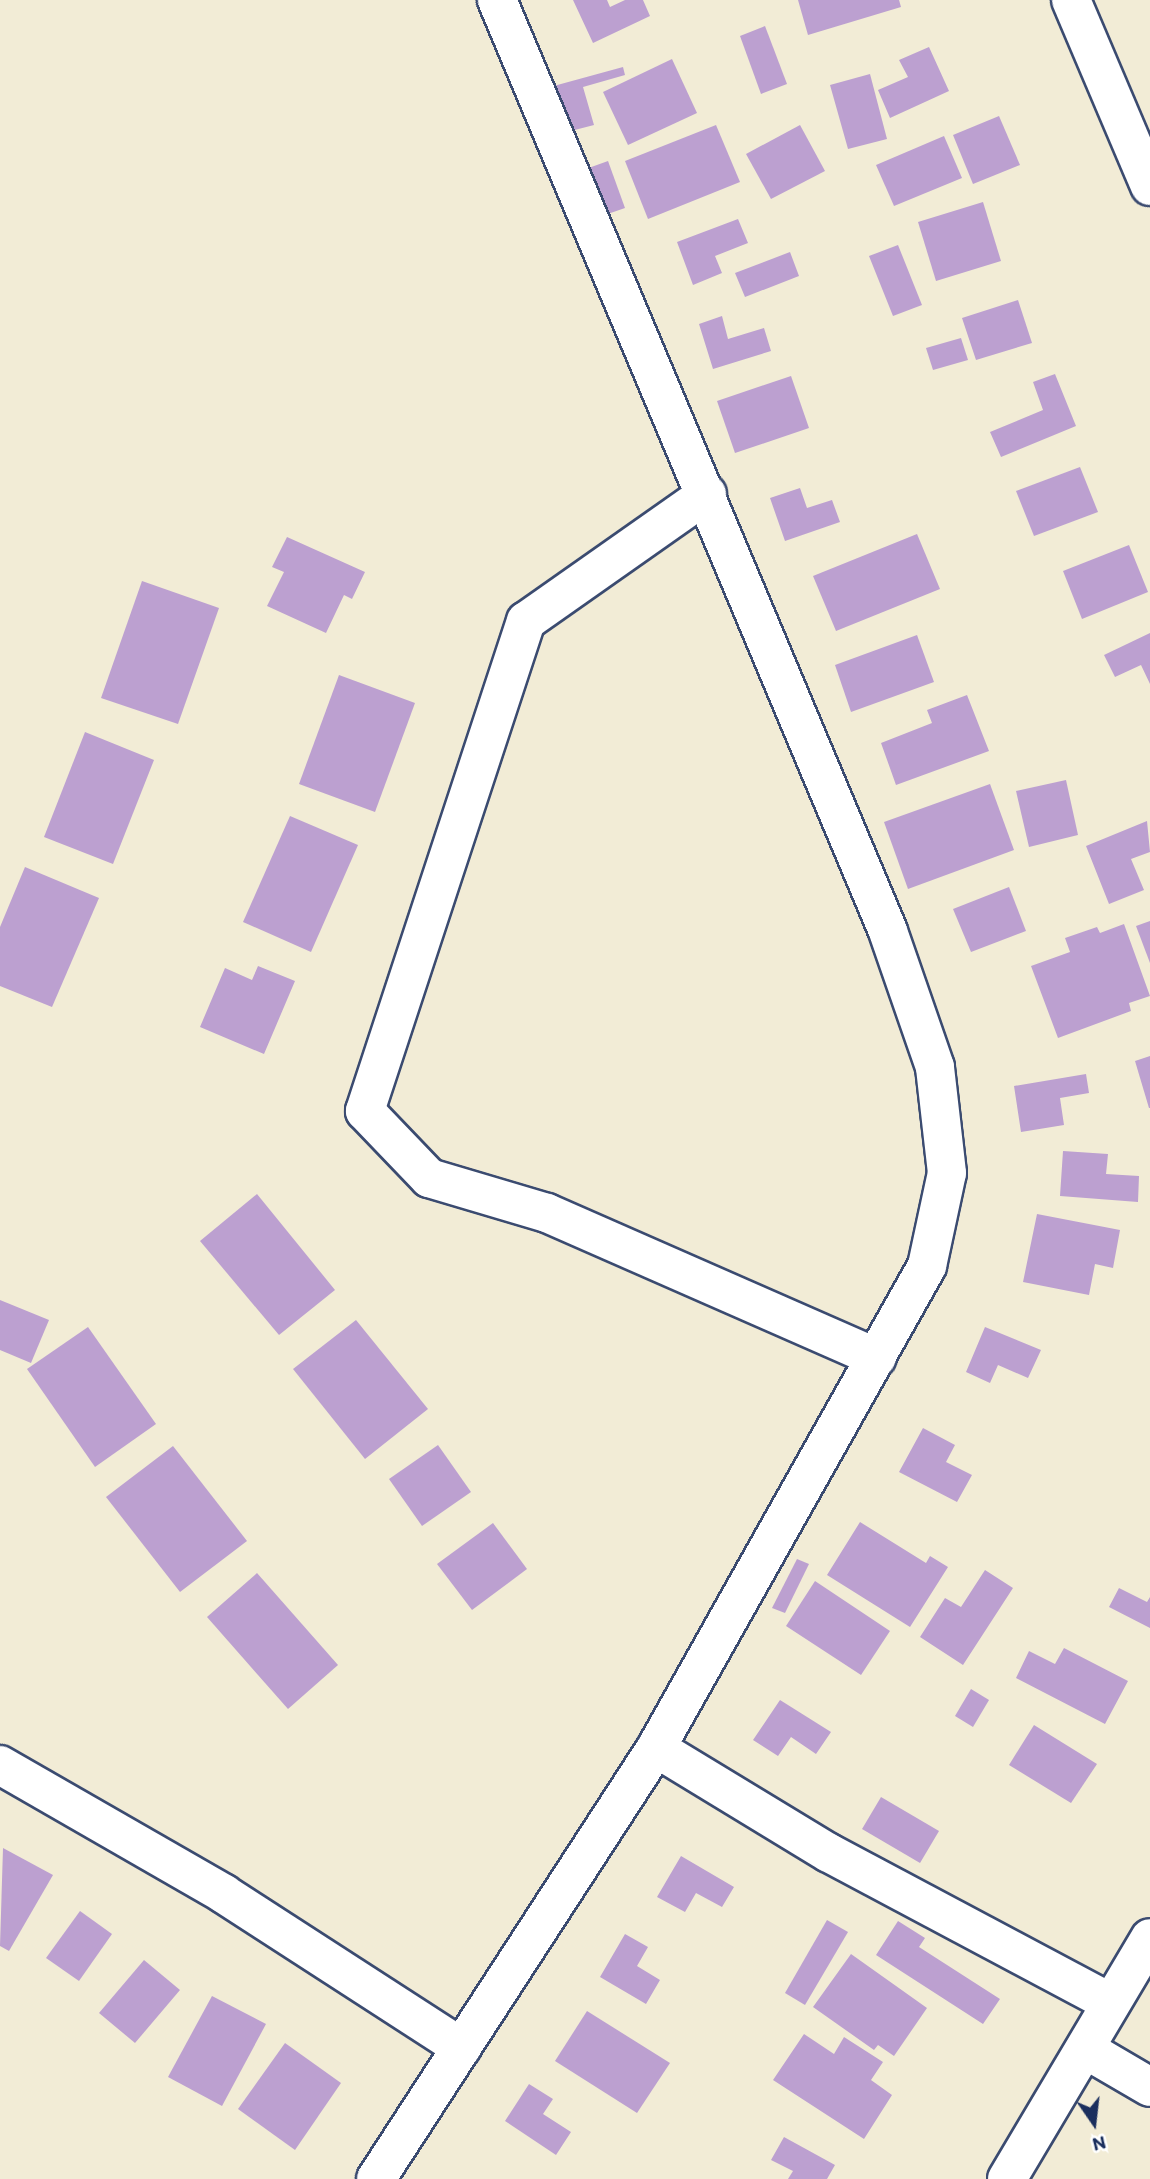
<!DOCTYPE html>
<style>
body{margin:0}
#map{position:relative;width:1150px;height:2179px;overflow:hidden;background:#f2ecd6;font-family:Itim,sans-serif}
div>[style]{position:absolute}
.building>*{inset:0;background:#bca0d0}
.roads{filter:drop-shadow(2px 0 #3b4b70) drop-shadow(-2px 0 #3b4b70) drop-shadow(0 2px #3b4b70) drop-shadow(0 -2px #3b4b70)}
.minor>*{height:38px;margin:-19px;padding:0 19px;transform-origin:19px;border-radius:19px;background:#fff}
.tertiary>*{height:38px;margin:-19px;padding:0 19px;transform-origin:19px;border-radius:19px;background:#fff}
.secondary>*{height:38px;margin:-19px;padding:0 19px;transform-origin:19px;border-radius:19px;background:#fff}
span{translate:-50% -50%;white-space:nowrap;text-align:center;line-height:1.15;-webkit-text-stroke:5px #fff;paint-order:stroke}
.north{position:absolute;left:1059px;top:2088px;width:70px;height:70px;-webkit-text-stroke:5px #fff;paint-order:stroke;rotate:166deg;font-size:19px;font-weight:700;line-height:28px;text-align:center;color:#1b2f5e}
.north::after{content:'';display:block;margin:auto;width:24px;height:32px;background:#1b2f5e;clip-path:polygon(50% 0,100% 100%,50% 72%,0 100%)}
</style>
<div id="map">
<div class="building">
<div style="clip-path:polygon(573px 0,607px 0,610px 7px,625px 0,643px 0,650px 16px,593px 43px)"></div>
<div style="clip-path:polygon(798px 0,899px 0,901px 7px,808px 35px)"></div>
<div style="clip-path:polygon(765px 26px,787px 84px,761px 94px,740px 36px)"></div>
<div style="clip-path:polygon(929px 47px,949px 91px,890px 118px,878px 90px,908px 77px,899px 60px)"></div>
<div style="clip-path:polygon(672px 59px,697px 113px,628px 145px,603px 92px)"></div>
<div style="clip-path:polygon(623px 67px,625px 75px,583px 87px,594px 125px,563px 133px,550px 87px)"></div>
<div style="clip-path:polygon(870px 74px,887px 139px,848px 149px,830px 85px)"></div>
<div style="clip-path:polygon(999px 116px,1020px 165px,973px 184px,953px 135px)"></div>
<div style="clip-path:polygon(716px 125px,740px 182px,648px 219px,625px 161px)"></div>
<div style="clip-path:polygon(800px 125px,825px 171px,771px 199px,746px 154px)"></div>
<div style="clip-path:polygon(944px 136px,962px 178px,894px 206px,876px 165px)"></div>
<div style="clip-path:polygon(608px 161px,625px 208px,599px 217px,583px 170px)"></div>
<div style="clip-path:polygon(983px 202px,1001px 261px,936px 281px,918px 222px)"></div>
<div style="clip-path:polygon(738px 219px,748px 243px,715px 256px,722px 273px,693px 285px,677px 242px)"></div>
<div style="clip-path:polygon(898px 245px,922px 305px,893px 316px,869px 256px)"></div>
<div style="clip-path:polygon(790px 252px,799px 276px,745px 297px,735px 273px)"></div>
<div style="clip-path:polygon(1018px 300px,1032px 343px,976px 360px,962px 318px)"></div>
<div style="clip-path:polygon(722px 316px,728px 339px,764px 328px,771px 351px,713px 369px,699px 324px)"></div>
<div style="clip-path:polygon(961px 338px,968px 360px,933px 370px,926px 348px)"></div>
<div style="clip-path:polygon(1055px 374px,1076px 426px,1001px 457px,990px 432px,1043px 410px,1033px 382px)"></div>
<div style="clip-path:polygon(791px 376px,809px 428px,735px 453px,717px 401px)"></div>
<div style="clip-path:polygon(1080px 467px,1098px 512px,1034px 536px,1016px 491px)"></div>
<div style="clip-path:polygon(800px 488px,807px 508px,832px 500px,840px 522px,785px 541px,770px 498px)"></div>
<div style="clip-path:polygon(917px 534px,940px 589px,836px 631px,813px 576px)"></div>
<div style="clip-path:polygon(287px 537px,365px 572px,352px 599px,344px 595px,326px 633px,267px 606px,284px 572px,272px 567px)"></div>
<div style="clip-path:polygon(1129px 545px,1148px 592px,1082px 619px,1063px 571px)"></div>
<div style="clip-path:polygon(142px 581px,219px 608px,178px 724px,101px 698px)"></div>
<div style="clip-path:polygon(1150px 633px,1150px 684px,1141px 665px,1115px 677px,1104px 655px)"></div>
<div style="clip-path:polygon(917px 635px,934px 682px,851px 712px,835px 665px)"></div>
<div style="clip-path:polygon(339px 675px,415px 703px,375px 812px,299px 784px)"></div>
<div style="clip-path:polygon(967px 695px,989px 751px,896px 785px,881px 743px,932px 723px,927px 710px)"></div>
<div style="clip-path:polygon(85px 732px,154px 760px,113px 864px,44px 837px)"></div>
<div style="clip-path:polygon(1066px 780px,1078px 835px,1029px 847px,1016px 791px)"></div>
<div style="clip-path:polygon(990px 784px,1014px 850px,908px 889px,884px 822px)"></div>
<div style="clip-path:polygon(290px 816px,358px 845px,311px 952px,243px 922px)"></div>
<div style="clip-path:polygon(1147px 821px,1150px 852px,1131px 859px,1144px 890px,1109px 904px,1086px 846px)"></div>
<div style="clip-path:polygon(25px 867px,99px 898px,52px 1007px,0 986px,0 927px)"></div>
<div style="clip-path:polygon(1009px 887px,1026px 931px,971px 952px,953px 909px)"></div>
<div style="clip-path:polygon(1150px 921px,1150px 963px,1136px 926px)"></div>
<div style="clip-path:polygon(1124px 924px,1150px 996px,1129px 1003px,1131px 1011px,1058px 1038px,1031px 966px,1070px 952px,1065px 938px,1097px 927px,1100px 933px)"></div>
<div style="clip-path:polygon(258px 966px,295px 981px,264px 1054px,200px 1027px,225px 968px,252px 980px)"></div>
<div style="clip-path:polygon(1150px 1056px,1150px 1108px,1149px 1108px,1135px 1061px)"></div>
<div style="clip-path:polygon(1086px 1074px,1089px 1093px,1060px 1098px,1064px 1125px,1021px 1132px,1014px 1086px)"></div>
<div style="clip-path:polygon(1063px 1151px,1108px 1154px,1106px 1174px,1139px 1176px,1138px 1202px,1060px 1196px)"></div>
<div style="clip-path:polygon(257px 1194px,335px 1290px,279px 1335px,200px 1241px)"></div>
<div style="clip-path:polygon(1037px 1214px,1120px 1230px,1113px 1268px,1095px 1264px,1089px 1295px,1023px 1282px)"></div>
<div style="clip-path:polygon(0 1300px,49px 1320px,31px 1363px,0 1350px)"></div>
<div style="clip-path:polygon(356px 1320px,428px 1409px,365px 1459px,293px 1369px)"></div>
<div style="clip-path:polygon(88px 1327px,156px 1424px,95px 1467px,27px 1369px)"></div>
<div style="clip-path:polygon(985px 1327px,1041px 1350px,1028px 1378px,998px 1365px,990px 1383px,966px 1372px)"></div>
<div style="clip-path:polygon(923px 1428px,955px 1445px,946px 1462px,972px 1475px,957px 1502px,899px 1472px)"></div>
<div style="clip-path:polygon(438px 1445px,471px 1492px,422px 1526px,389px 1479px)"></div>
<div style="clip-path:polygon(173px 1446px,247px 1541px,180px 1592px,106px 1497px)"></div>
<div style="clip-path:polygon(860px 1522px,926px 1563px,930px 1556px,948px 1567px,910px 1627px,827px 1575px)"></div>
<div style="clip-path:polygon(493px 1523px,527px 1569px,472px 1610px,437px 1564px)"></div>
<div style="clip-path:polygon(797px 1559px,809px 1564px,785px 1613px,772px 1608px)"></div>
<div style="clip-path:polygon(985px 1570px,1013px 1588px,963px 1665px,920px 1637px,945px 1598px,961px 1607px)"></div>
<div style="clip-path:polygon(257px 1573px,338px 1665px,288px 1709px,207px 1617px)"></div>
<div style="clip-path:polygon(815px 1581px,890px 1631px,861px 1675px,786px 1626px)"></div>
<div style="clip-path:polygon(1119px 1588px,1147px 1602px,1150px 1597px,1150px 1628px,1109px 1607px)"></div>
<div style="clip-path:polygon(1064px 1648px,1128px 1681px,1105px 1724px,1016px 1678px,1029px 1651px,1055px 1664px)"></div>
<div style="clip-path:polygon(971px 1689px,989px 1700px,973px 1727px,955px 1716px)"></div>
<div style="clip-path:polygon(780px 1700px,831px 1732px,816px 1754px,791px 1737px,778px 1756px,753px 1740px)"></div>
<div style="clip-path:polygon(1034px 1725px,1097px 1764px,1071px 1803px,1009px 1765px)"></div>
<div style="clip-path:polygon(881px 1797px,939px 1831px,920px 1863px,862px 1829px)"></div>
<div style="clip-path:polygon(3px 1848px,53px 1875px,9px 1951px,0 1946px)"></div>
<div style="clip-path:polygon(681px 1856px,734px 1887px,722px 1907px,696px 1893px,685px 1912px,657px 1897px)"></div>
<div style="clip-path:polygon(80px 1911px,112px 1934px,79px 1981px,46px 1958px)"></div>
<div style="clip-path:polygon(827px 1920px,848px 1932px,805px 2005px,785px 1993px)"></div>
<div style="clip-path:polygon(898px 1921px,925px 1938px,919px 1947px,1000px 1999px,983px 2024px,876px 1955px)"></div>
<div style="clip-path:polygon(625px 1934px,648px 1947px,637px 1966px,660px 1980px,646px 2004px,600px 1977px)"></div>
<div style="clip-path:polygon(851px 1954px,927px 2008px,894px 2056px,878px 2045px,874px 2050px,813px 2007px)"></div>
<div style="clip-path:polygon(144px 1960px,180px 1990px,135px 2043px,99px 2013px)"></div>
<div style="clip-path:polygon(212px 1996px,266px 2024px,222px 2106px,168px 2077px)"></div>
<div style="clip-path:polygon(587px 2011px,670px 2063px,637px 2113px,555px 2061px)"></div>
<div style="clip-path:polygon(804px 2034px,834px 2054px,844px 2037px,883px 2062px,871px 2080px,892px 2095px,864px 2139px,773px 2080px)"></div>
<div style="clip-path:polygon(285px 2043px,341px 2083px,295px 2150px,238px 2109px)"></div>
<div style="clip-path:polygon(529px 2084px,553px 2099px,543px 2114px,571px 2132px,556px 2155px,505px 2121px)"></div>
<div style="clip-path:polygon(784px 2137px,835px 2165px,827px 2179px,788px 2179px,793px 2171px,771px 2160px)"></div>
</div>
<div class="roads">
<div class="minor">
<div style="left:707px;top:494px;width:221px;rotate:144.9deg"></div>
<div style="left:526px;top:621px;width:516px;rotate:108.19deg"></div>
<div style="left:365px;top:1111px;width:93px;rotate:46.3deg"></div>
<div style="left:429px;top:1178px;width:123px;rotate:16.5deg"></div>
<div style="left:547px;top:1213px;width:360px;rotate:23.7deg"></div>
<div style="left:656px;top:1748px;width:202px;rotate:31.3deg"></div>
<div style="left:829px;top:1853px;width:319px;rotate:28deg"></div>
<div style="left:0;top:1765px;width:258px;rotate:29.9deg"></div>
<div style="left:224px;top:1894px;width:283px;rotate:32.9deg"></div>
<div style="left:1085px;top:2049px;width:75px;rotate:30.3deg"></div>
<div style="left:376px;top:2179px;width:514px;rotate:-56.99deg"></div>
<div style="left:656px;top:1748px;width:553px;rotate:-60.65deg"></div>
<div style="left:927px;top:1266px;width:95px;rotate:-77.9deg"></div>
<div style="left:947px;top:1173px;width:107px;rotate:-96.5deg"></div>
<div style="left:935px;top:1067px;width:144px;rotate:-109.1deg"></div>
<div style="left:888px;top:931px;width:1010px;rotate:-112.78deg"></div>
</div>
<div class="tertiary">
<div style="left:1071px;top:0;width:202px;rotate:67deg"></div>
</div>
<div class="secondary">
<div style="left:1007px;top:2179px;width:280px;rotate:-59.3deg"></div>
</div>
</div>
<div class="north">N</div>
</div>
